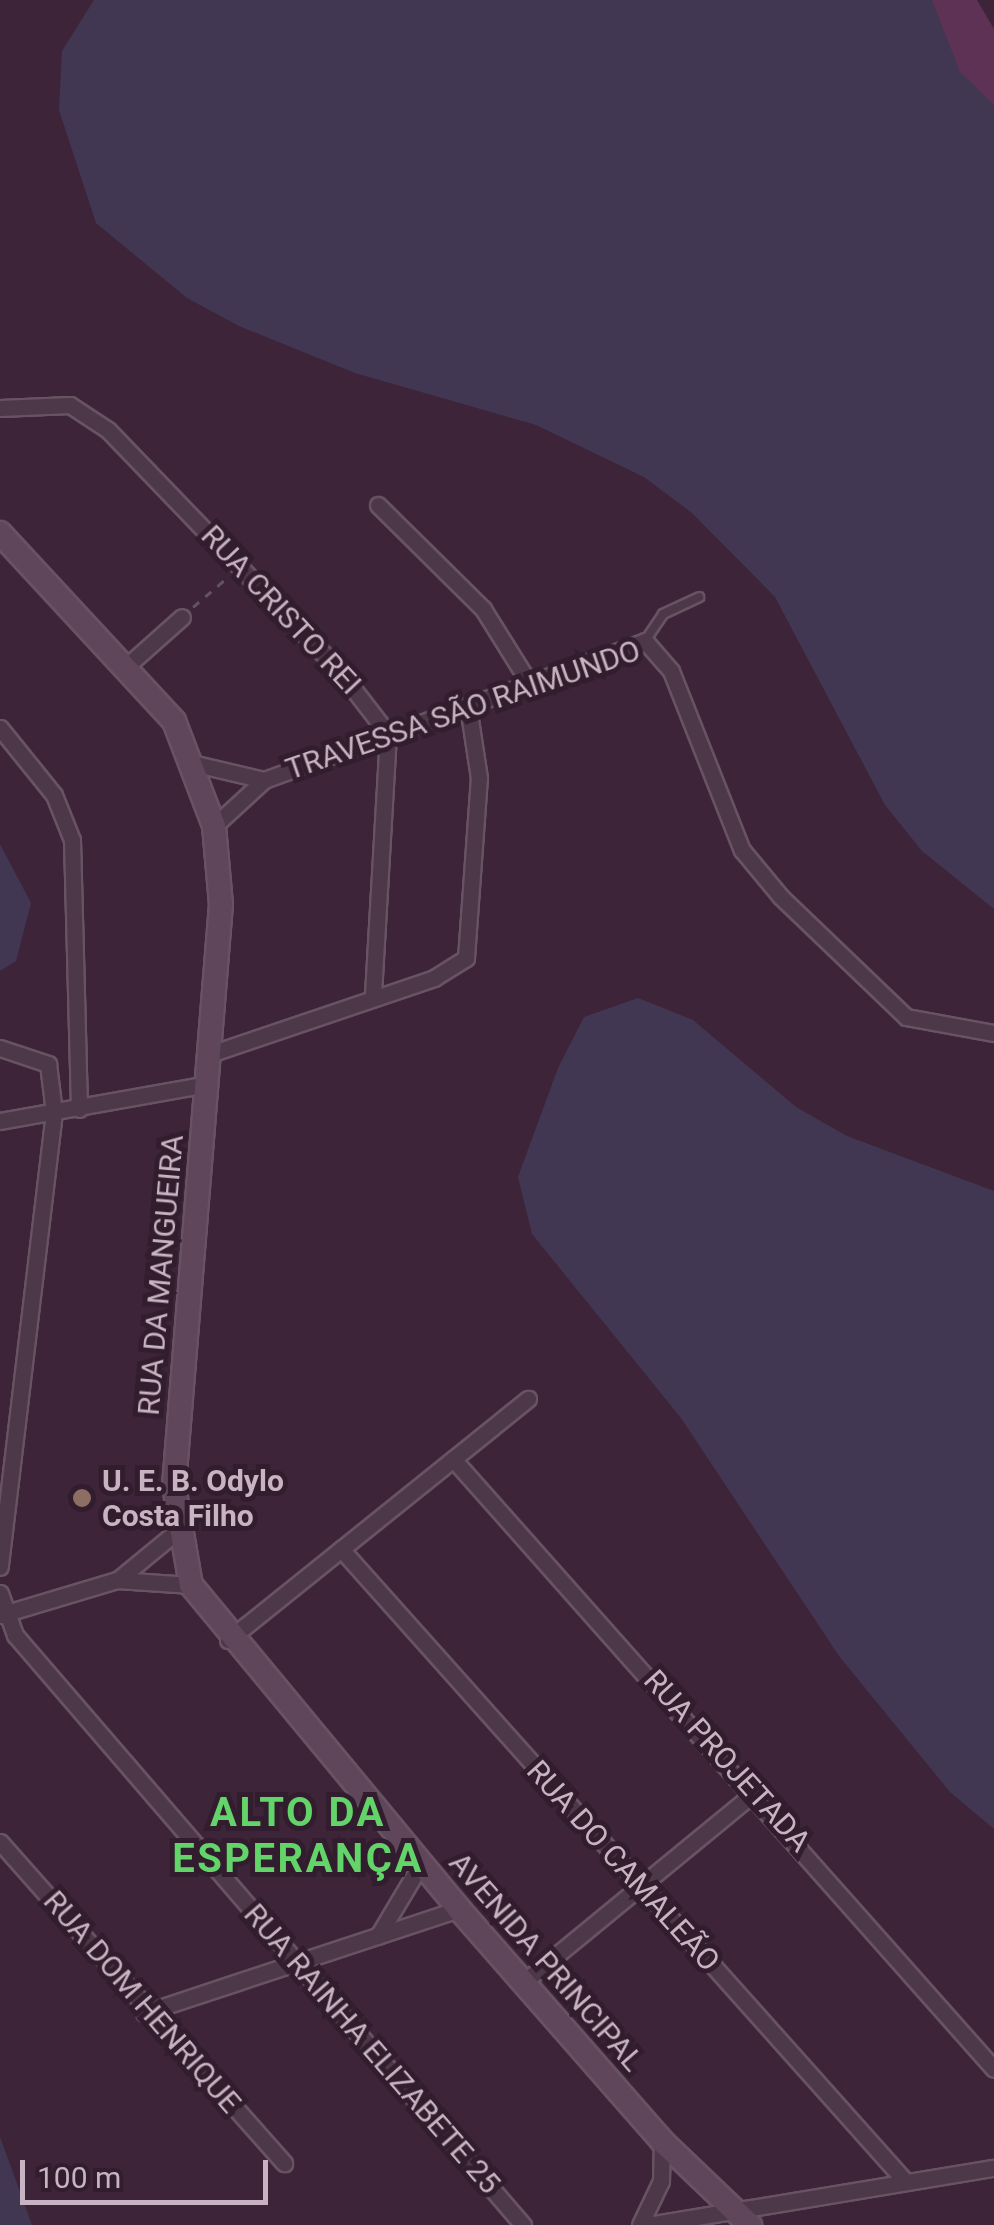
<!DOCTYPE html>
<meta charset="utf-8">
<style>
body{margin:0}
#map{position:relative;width:994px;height:2225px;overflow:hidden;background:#3d2438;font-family:Roboto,sans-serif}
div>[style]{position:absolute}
.green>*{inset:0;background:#423752}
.water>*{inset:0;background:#5e3255}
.path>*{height:2.5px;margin-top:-1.25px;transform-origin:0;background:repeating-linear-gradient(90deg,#625267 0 8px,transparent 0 16px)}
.roads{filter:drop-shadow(2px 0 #685363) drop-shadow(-2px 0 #685363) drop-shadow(0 2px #685363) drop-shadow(0 -2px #685363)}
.lane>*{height:8px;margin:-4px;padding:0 4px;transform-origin:4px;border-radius:4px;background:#4d3849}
.street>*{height:15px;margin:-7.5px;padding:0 7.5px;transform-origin:7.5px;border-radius:7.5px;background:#4d3849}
.secondary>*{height:22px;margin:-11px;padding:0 11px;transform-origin:11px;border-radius:11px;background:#60465a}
.dots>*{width:28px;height:28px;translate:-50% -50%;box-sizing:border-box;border:5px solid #321d2e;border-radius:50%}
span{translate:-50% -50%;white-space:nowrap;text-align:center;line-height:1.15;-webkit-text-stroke:10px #321d2e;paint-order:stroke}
.street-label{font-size:30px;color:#c8b3c3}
.poi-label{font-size:30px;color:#c8b3c3;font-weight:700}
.left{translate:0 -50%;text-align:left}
.district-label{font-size:40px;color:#63d469;font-weight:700;letter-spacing:2.5px}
.scale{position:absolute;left:20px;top:2160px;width:248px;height:45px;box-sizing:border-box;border:5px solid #c8b3c3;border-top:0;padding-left:12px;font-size:30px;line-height:35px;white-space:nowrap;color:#c8b3c3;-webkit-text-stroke:8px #321d2e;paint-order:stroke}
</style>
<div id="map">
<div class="green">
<div style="clip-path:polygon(94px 0,932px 0,994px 105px,994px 909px,922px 851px,885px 805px,775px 597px,692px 513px,644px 477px,536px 425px,355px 373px,239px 326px,187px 298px,96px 223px,59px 110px,62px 51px)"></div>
<div style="clip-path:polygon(0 844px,31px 903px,16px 961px,0 971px)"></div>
<div style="clip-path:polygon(638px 998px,693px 1020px,796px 1107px,847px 1136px,994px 1191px,994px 1829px,950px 1792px,839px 1656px,681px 1418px,532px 1234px,518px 1177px,558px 1068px,584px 1017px)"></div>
<div style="clip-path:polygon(0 2137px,27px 2211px,32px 2225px,0 2225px)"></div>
</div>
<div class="water">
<div style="clip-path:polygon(932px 0,977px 0,994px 29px,994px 105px,960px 72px)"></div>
</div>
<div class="path">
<div style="left:193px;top:607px;width:48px;rotate:-40.7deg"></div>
</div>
<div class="roads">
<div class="lane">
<div style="left:645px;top:641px;width:32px;rotate:-56deg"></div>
<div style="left:663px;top:614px;width:40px;rotate:-25deg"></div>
</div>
<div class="street">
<div style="left:0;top:408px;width:70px;rotate:-2.5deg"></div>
<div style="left:70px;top:405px;width:45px;rotate:33.3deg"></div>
<div style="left:108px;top:430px;width:332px;rotate:46.1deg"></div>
<div style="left:338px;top:669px;width:82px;rotate:52.4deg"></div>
<div style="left:388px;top:734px;width:260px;rotate:93.3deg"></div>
<div style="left:378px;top:505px;width:148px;rotate:44.7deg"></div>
<div style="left:483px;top:609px;width:85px;rotate:58deg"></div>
<div style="left:128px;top:665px;width:72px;rotate:-41.6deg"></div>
<div style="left:0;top:728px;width:86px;rotate:51.1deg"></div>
<div style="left:54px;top:795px;width:48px;rotate:68.2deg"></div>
<div style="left:72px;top:840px;width:269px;rotate:88.5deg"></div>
<div style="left:196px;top:764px;width:70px;rotate:13.2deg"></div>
<div style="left:214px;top:826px;width:68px;rotate:-42.6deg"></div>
<div style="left:264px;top:780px;width:406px;rotate:-20deg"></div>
<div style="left:645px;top:641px;width:40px;rotate:49deg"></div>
<div style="left:671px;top:671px;width:193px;rotate:68.4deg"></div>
<div style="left:742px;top:850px;width:61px;rotate:50.3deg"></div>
<div style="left:781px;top:897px;width:173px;rotate:43.8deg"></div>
<div style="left:906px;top:1017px;width:89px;rotate:10.3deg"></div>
<div style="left:0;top:1048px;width:51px;rotate:18.4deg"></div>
<div style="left:48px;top:1064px;width:48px;rotate:82.9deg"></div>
<div style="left:54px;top:1112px;width:458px;rotate:96.8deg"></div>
<div style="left:210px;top:1054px;width:237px;rotate:-18.7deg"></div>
<div style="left:434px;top:978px;width:38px;rotate:-32deg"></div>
<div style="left:466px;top:958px;width:180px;rotate:-85.9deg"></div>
<div style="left:479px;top:778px;width:73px;rotate:-98.7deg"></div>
<div style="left:0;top:1121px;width:210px;rotate:-10.1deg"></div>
<div style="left:453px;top:1459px;width:815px;rotate:48.43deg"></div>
<div style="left:341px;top:1549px;width:848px;rotate:48.25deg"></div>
<div style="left:120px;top:1578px;width:74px;rotate:-39.5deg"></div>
<div style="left:0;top:1593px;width:45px;rotate:70.3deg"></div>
<div style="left:15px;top:1635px;width:779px;rotate:49.27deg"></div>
<div style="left:0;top:1615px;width:122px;rotate:-16.7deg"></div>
<div style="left:117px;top:1580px;width:74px;rotate:3.9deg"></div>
<div style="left:228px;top:1640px;width:385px;rotate:-38.8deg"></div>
<div style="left:0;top:1842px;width:429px;rotate:48.5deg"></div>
<div style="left:378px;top:1936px;width:84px;rotate:-59.2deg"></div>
<div style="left:525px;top:1981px;width:299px;rotate:-39.4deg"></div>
<div style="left:144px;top:2013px;width:332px;rotate:-18.3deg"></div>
<div style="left:640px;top:2225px;width:49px;rotate:-64.5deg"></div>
<div style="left:661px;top:2181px;width:40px;rotate:-88.6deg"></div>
<div style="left:648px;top:2225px;width:351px;rotate:-9.4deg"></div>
</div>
<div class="secondary">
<div style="left:0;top:533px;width:256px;rotate:47.2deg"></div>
<div style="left:174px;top:721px;width:112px;rotate:69.1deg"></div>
<div style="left:214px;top:826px;width:78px;rotate:84.9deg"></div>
<div style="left:221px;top:904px;width:584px;rotate:94.62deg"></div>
<div style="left:174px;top:1486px;width:100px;rotate:80.3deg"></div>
<div style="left:191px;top:1585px;width:420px;rotate:50.4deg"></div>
<div style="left:459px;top:1909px;width:308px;rotate:48.8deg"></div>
<div style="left:662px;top:2141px;width:122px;rotate:43.7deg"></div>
</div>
</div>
<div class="dots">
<div style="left:82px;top:1498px;background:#8d6e63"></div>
</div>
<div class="street-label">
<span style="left:281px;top:610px;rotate:47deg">RUA CRISTO REI</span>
<span style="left:463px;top:710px;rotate:-19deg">TRAVESSA SÃO RAIMUNDO</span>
<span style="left:161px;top:1275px;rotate:-85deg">RUA DA MANGUEIRA</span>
<span style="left:727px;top:1761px;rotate:48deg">RUA PROJETADA</span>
<span style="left:623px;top:1866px;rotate:48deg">RUA DO CAMALEÃO</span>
<span style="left:546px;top:1962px;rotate:49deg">AVENIDA PRINCIPAL</span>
<span style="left:142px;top:2002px;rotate:49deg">RUA DOM HENRIQUE</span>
<span style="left:372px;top:2049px;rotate:49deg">RUA RAINHA ELIZABETE 25</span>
</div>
<div class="poi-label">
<span class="left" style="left:102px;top:1498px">U. E. B. Odylo<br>Costa Filho</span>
</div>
<div class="district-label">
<span style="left:298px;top:1836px">ALTO DA<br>ESPERANÇA</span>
</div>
<div class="scale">100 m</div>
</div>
